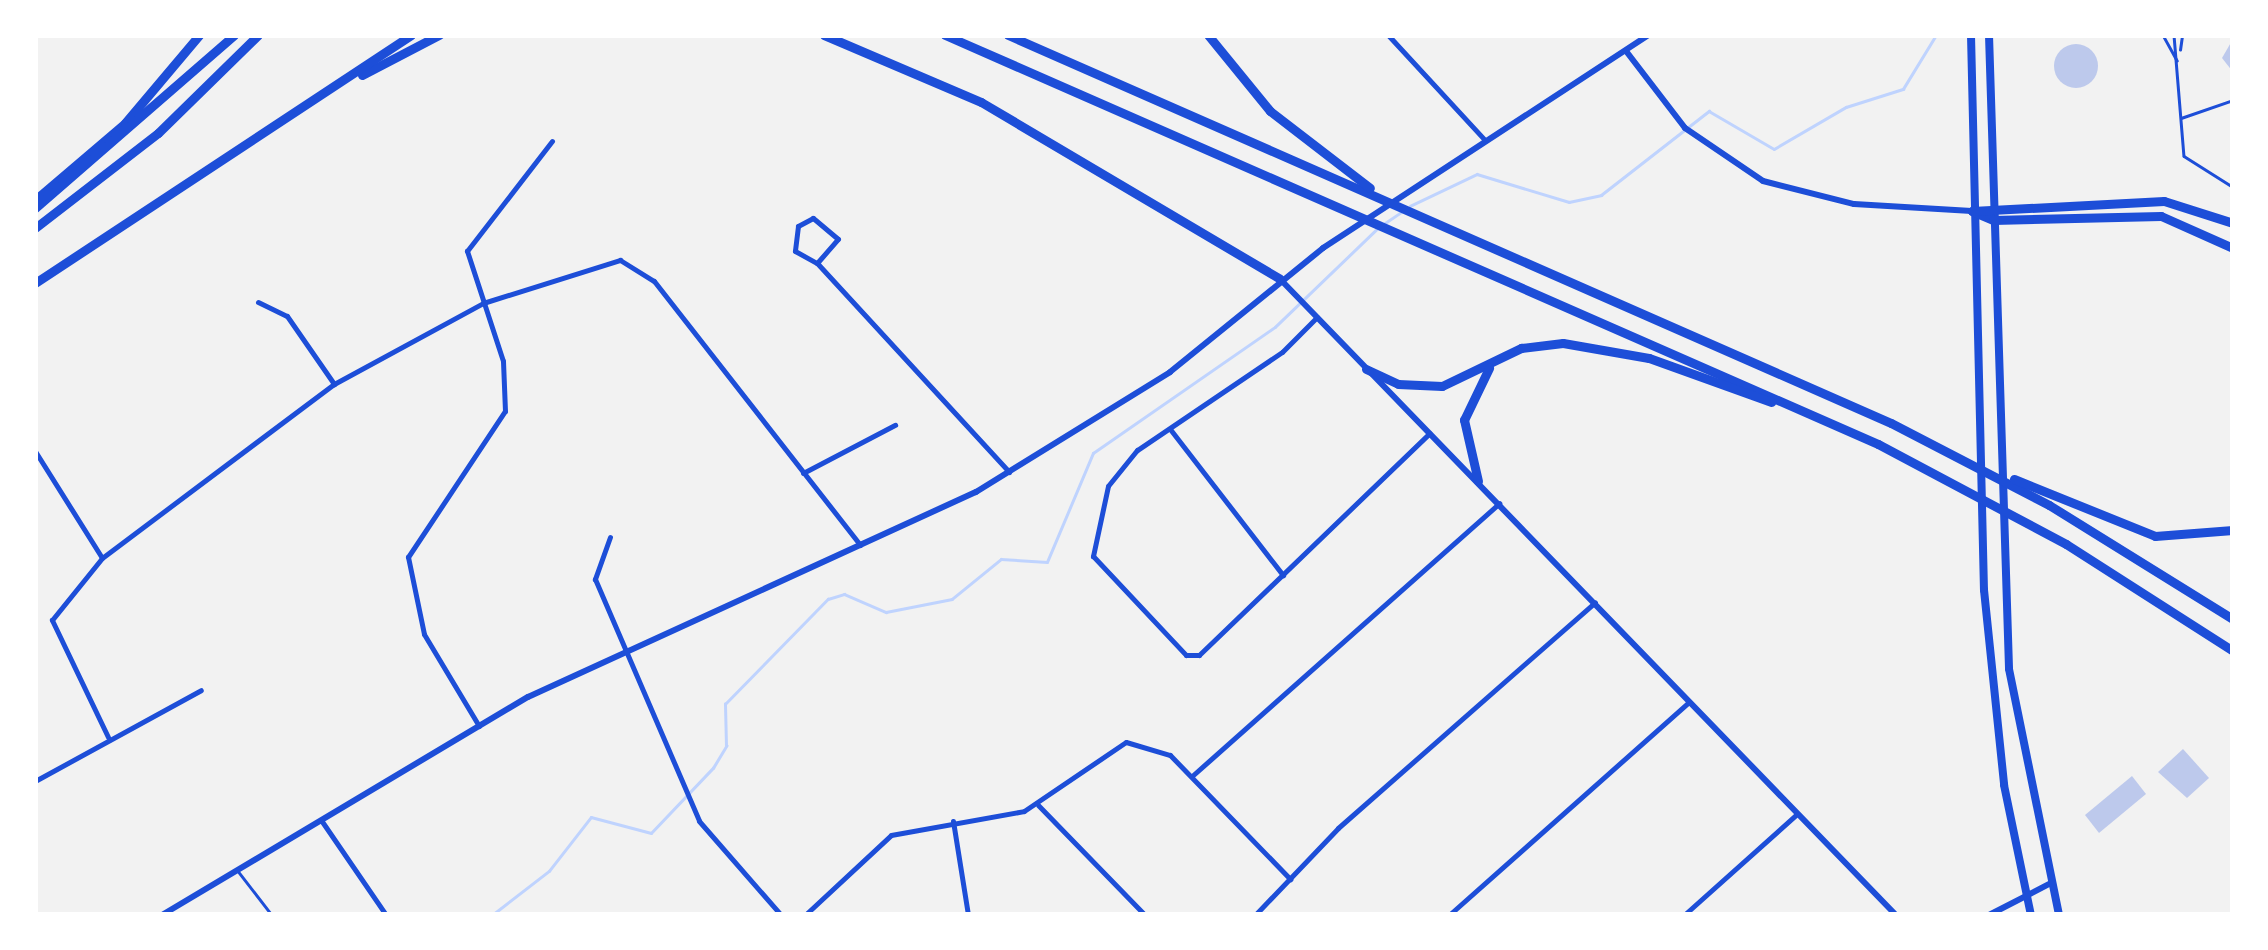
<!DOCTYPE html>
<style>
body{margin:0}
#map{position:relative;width:2268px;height:950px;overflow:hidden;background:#f2f2f2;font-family:"Sofia Sans Condensed",sans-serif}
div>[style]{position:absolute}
.stream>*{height:2.5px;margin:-1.25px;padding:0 1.25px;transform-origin:1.25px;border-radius:1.25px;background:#bfd3fe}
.building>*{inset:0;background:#bdc9ec}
.round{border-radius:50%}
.service>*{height:2.5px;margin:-1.25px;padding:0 1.25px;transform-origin:1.25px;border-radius:1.25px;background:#1d4ed8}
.minor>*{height:5px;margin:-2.5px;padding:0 2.5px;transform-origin:2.5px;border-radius:2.5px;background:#1d4ed8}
.tertiary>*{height:6px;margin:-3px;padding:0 3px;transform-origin:3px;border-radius:3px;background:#1d4ed8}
.primary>*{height:8px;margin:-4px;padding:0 4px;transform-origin:4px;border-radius:4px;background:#1d4ed8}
.motorway>*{height:9px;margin:-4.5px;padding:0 4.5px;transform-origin:4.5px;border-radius:4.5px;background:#1d4ed8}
span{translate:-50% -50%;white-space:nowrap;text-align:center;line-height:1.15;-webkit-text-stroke:8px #fff;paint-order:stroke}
.frame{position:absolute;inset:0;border:38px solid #fff;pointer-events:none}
</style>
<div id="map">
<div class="stream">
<div style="left:1410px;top:206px;width:74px;rotate:-25.5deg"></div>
<div style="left:1477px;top:174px;width:96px;rotate:16.9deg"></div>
<div style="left:1569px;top:202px;width:33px;rotate:-12deg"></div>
<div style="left:1601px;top:195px;width:137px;rotate:-37.9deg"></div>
<div style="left:1709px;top:111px;width:75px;rotate:30.3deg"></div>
<div style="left:1774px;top:149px;width:83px;rotate:-30.3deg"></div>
<div style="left:1846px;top:107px;width:60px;rotate:-17.5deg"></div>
<div style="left:1903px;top:89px;width:63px;rotate:-58.6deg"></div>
<div style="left:1385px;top:223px;width:22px;rotate:-34deg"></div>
<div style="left:492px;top:915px;width:72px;rotate:-37.7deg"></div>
<div style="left:549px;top:871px;width:68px;rotate:-52.1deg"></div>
<div style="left:591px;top:817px;width:62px;rotate:14.9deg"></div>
<div style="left:651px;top:833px;width:90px;rotate:-46.4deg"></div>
<div style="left:713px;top:768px;width:26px;rotate:-59deg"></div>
<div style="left:726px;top:746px;width:42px;rotate:-91.4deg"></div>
<div style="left:725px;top:704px;width:147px;rotate:-45.6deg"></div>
<div style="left:828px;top:599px;width:17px;rotate:-17deg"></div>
<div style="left:844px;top:594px;width:46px;rotate:23.2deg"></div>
<div style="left:886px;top:612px;width:67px;rotate:-11.1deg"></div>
<div style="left:952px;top:599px;width:63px;rotate:-39.2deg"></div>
<div style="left:1001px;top:559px;width:46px;rotate:3.7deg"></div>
<div style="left:1047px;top:562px;width:118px;rotate:-67.1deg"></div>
<div style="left:1093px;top:453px;width:221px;rotate:-34.7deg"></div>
<div style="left:1275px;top:327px;width:143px;rotate:-43.9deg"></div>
</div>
<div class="building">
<div style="clip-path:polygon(2233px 39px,2233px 72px,2222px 58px)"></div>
<div class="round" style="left:2054px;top:44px;width:44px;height:44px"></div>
<div style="clip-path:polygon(2183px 749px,2209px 778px,2187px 798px,2158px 772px)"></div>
<div style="clip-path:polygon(2132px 776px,2146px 794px,2099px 833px,2085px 815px)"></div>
</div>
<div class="service">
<div style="left:2163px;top:35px;width:29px;rotate:61deg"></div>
<div style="left:2174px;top:35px;width:121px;rotate:85.3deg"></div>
<div style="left:2184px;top:156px;width:58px;rotate:32.3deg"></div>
<div style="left:2180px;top:50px;width:15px;rotate:-82deg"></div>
<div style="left:2181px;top:118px;width:55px;rotate:-19.1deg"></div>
<div style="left:238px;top:871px;width:56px;rotate:52.3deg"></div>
</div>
<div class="minor">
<div style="left:1388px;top:35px;width:143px;rotate:47.3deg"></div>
<div style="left:817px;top:263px;width:32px;rotate:-49deg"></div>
<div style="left:838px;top:239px;width:33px;rotate:-140deg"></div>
<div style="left:813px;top:218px;width:17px;rotate:152deg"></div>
<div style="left:798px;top:226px;width:25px;rotate:97deg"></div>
<div style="left:795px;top:251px;width:25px;rotate:29deg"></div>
<div style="left:817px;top:263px;width:284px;rotate:47.4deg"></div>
<div style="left:258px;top:302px;width:32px;rotate:26deg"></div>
<div style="left:287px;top:316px;width:83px;rotate:55.3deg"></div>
<div style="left:1317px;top:317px;width:49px;rotate:135deg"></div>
<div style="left:1282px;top:352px;width:175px;rotate:145.9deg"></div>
<div style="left:1137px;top:450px;width:46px;rotate:128.9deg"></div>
<div style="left:1108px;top:486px;width:72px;rotate:102.1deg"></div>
<div style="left:1093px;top:556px;width:136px;rotate:46.8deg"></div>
<div style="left:1186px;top:655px;width:13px"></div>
<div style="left:1199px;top:655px;width:320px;rotate:-43.9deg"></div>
<div style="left:1170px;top:429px;width:185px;rotate:52.3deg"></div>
<div style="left:35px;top:451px;width:126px;rotate:57.9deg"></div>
<div style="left:803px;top:473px;width:104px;rotate:-27.6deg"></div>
<div style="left:610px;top:537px;width:45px;rotate:109.7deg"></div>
<div style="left:595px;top:579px;width:263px;rotate:66.7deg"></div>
<div style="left:699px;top:821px;width:125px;rotate:48.9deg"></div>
<div style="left:479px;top:726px;width:107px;rotate:-120.9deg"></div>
<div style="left:424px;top:634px;width:79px;rotate:-101.7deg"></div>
<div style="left:408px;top:557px;width:175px;rotate:-56.4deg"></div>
<div style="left:505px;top:411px;width:50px;rotate:-92.3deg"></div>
<div style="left:503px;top:361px;width:116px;rotate:-108.1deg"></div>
<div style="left:467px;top:251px;width:139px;rotate:-52.3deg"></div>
<div style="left:108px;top:737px;width:130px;rotate:-115.6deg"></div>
<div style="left:52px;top:620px;width:80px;rotate:-51.1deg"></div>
<div style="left:102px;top:558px;width:290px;rotate:-36.9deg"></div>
<div style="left:334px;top:384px;width:170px;rotate:-28.5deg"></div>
<div style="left:483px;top:303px;width:144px;rotate:-17.4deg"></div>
<div style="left:620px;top:260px;width:40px;rotate:32deg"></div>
<div style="left:654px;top:281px;width:335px;rotate:52deg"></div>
<div style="left:1192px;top:776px;width:411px;rotate:-41.6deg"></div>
<div style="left:35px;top:781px;width:189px;rotate:-28.7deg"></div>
<div style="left:1038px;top:805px;width:153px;rotate:45.8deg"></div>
<div style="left:321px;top:820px;width:115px;rotate:55.6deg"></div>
<div style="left:953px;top:821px;width:95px;rotate:80.9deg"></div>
<div style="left:805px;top:915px;width:117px;rotate:-42.9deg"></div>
<div style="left:891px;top:835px;width:135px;rotate:-10.2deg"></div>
<div style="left:1024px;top:811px;width:123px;rotate:-34.1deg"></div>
<div style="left:1126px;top:742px;width:46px;rotate:16.5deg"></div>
<div style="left:1170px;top:755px;width:173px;rotate:45.9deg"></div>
<div style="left:1255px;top:915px;width:120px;rotate:-46.3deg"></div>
<div style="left:1338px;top:828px;width:342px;rotate:-41.3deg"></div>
<div style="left:1449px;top:915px;width:321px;rotate:-41.6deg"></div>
<div style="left:1684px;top:915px;width:152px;rotate:-41.8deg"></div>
</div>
<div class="tertiary">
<div style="left:1626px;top:51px;width:97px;rotate:52.5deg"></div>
<div style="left:1685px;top:128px;width:94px;rotate:34.2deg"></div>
<div style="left:1763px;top:181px;width:94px;rotate:14.2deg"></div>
<div style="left:1854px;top:204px;width:118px;rotate:3.4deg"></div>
<div style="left:1280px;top:279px;width:885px;rotate:45.92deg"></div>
<div style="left:162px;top:915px;width:426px;rotate:-30.8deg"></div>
<div style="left:528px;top:697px;width:493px;rotate:-24.6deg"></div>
<div style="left:976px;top:492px;width:228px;rotate:-31.7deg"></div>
<div style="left:1170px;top:372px;width:197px;rotate:-39deg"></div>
<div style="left:1323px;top:248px;width:389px;rotate:-33.2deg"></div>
<div style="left:1989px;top:915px;width:70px;rotate:-27.3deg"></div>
</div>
<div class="primary">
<div style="left:1971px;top:35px;width:555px;rotate:88.66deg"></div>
<div style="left:1984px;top:590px;width:196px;rotate:84.1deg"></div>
<div style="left:2004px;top:785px;width:133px;rotate:78.3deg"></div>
<div style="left:1989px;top:35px;width:634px;rotate:88.19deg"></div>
<div style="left:2009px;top:669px;width:251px;rotate:78.5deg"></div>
</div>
<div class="motorway">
<div style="left:824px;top:35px;width:171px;rotate:23.1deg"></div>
<div style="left:981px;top:102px;width:347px;rotate:30.6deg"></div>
<div style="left:945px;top:35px;width:1019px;rotate:23.67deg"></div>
<div style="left:1878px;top:444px;width:213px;rotate:28deg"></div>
<div style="left:2066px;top:544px;width:198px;rotate:32.6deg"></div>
<div style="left:1008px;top:35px;width:964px;rotate:23.72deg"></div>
<div style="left:1891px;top:423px;width:178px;rotate:27.4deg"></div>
<div style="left:2049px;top:505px;width:216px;rotate:31.8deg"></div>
<div style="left:1208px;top:35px;width:98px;rotate:50.8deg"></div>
<div style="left:1270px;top:111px;width:126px;rotate:37.6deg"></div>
<div style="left:362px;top:75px;width:87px;rotate:-27.5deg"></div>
<div style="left:35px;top:200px;width:118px;rotate:-40.5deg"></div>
<div style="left:125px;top:123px;width:115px;rotate:-49.9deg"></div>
<div style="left:35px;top:208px;width:264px;rotate:-41deg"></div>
<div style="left:1972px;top:211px;width:23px;rotate:23deg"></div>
<div style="left:1993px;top:220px;width:168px;rotate:-1.4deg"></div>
<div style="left:2161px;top:216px;width:79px;rotate:24deg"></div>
<div style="left:1972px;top:211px;width:192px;rotate:-3deg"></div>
<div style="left:2164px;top:201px;width:72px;rotate:17.7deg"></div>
<div style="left:35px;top:228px;width:155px;rotate:-37.7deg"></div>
<div style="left:158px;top:133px;width:140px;rotate:-44.4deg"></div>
<div style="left:35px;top:283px;width:450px;rotate:-33.4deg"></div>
<div style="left:1366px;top:369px;width:35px;rotate:25deg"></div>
<div style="left:1398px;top:384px;width:44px;rotate:2.6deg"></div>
<div style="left:1442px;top:386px;width:88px;rotate:-25.7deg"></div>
<div style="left:1521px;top:348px;width:42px;rotate:-6.8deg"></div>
<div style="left:1563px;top:343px;width:87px;rotate:9.9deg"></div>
<div style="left:1649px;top:358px;width:130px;rotate:19.8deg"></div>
<div style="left:2014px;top:479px;width:152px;rotate:22deg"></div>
<div style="left:2155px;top:536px;width:78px;rotate:-4.4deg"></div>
<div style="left:1478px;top:481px;width:63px;rotate:-102.9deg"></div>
<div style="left:1464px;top:420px;width:58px;rotate:-64.3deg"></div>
</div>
<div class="frame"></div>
</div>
